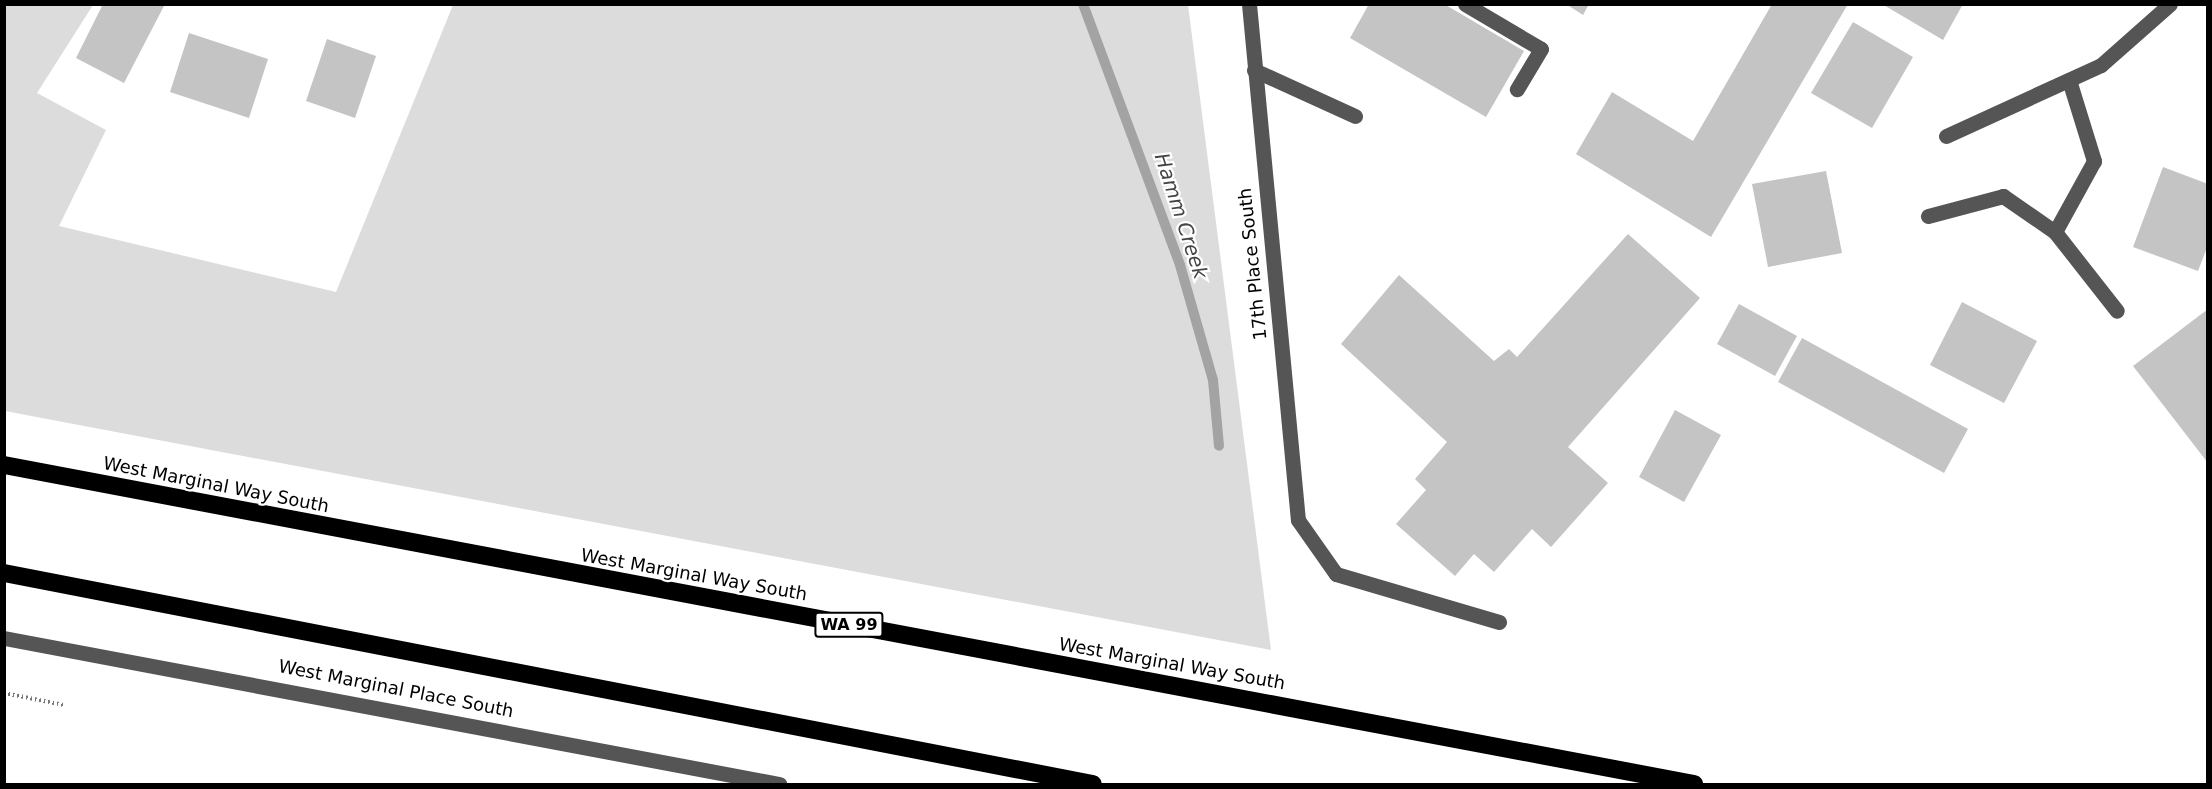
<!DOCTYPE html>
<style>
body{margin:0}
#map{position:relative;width:2212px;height:789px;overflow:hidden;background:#fff;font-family:"DejaVu Sans",sans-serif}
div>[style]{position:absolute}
.green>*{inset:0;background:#dcdcdc}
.stream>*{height:10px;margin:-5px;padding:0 5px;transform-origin:5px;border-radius:5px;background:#a3a3a3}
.building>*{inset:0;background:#c4c4c4}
.path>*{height:4px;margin-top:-2px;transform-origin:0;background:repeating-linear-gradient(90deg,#777 0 1.5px,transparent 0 4.5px)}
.minor>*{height:15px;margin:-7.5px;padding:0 7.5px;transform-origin:7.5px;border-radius:7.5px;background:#555}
.highway>*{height:18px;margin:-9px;padding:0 9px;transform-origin:9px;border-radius:9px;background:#000}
span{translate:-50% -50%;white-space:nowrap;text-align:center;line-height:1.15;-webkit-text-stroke:4.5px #fff;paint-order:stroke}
.shield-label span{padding:2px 4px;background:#fff;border:2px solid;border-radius:4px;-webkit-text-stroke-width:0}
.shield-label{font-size:16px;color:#000;font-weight:700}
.street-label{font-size:18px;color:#000}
.water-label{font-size:20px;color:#444;font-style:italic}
.frame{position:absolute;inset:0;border:6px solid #000;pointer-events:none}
</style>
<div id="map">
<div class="green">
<div style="clip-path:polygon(4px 5px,93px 5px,37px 93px,106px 130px,59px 226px,336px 292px,453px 5px,1188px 5px,1271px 650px,5px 411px)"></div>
</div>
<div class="stream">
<div style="left:1083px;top:4px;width:278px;rotate:69.6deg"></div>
<div style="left:1180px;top:265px;width:120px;rotate:74deg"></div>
<div style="left:1213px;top:380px;width:66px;rotate:84.8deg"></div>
</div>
<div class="building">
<div style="clip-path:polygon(103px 4px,165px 4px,124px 83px,76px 58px)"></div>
<div style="clip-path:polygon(1369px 4px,1444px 4px,1524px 51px,1486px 117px,1350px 38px)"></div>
<div style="clip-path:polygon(1566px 4px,1589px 4px,1583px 15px)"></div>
<div style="clip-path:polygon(1772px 4px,1848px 4px,1711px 237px,1576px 154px,1612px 92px,1693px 141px)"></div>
<div style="clip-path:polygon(1882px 4px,1963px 4px,1943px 40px)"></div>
<div style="clip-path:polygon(1853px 22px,1913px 57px,1872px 128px,1811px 93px)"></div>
<div style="clip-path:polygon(189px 33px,268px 59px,249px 118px,170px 92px)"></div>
<div style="clip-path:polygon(327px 39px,376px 56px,355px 118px,306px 101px)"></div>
<div style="clip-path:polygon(2163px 167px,2208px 184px,2208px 245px,2198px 271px,2133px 247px)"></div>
<div style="clip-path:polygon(1826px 171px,1842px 253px,1768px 267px,1752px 184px)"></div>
<div style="clip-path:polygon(1628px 234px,1700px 298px,1568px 447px,1608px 483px,1551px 547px,1532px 529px,1494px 572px,1474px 554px,1455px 576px,1396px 524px,1426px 490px,1415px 479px,1447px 442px,1341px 344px,1399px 275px,1494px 361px,1509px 349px,1517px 357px)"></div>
<div style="clip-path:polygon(1962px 302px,2037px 341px,2004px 403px,1930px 365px)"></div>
<div style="clip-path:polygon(1739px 304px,1797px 336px,1775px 376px,1717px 344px)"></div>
<div style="clip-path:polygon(2208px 309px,2208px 463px,2133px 366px)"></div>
<div style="clip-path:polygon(1802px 338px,1968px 429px,1944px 473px,1778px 382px)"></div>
<div style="clip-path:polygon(1675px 410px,1721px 435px,1684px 502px,1639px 477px)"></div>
</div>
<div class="path">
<div style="left:4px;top:693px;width:61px;rotate:11.3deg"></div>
</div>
<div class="minor">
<div style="left:1249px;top:4px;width:518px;rotate:84.58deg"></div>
<div style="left:1298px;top:520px;width:66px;rotate:54.9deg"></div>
<div style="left:1336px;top:574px;width:170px;rotate:16.4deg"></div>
<div style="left:1465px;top:4px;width:88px;rotate:30.6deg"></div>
<div style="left:1541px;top:49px;width:47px;rotate:121deg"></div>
<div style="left:1254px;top:70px;width:111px;rotate:24.5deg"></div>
<div style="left:2069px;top:80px;width:85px;rotate:72.8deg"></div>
<div style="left:2094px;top:161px;width:81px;rotate:118.8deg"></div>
<div style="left:2055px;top:232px;width:100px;rotate:51.9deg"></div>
<div style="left:1946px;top:136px;width:170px;rotate:-24.6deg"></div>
<div style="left:2101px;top:65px;width:92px;rotate:-41.5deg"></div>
<div style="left:1928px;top:216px;width:78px;rotate:-14.9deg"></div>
<div style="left:2003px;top:196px;width:63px;rotate:34.7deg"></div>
<div style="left:4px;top:638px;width:789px;rotate:10.67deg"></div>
</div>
<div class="highway">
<div style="left:4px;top:465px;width:1720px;rotate:10.69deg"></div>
<div style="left:4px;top:573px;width:1109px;rotate:10.97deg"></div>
</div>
<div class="shield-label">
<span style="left:849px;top:625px">WA 99</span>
</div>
<div class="street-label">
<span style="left:1253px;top:264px;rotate:-96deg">17th Place South</span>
<span style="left:216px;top:485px;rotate:11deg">West Marginal Way South</span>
<span style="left:694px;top:575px;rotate:10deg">West Marginal Way South</span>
<span style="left:1172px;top:664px;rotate:10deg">West Marginal Way South</span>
<span style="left:396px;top:689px;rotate:11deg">West Marginal Place South</span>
</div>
<div class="water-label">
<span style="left:1181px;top:216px;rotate:72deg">Hamm Creek</span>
</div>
<div class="frame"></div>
</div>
